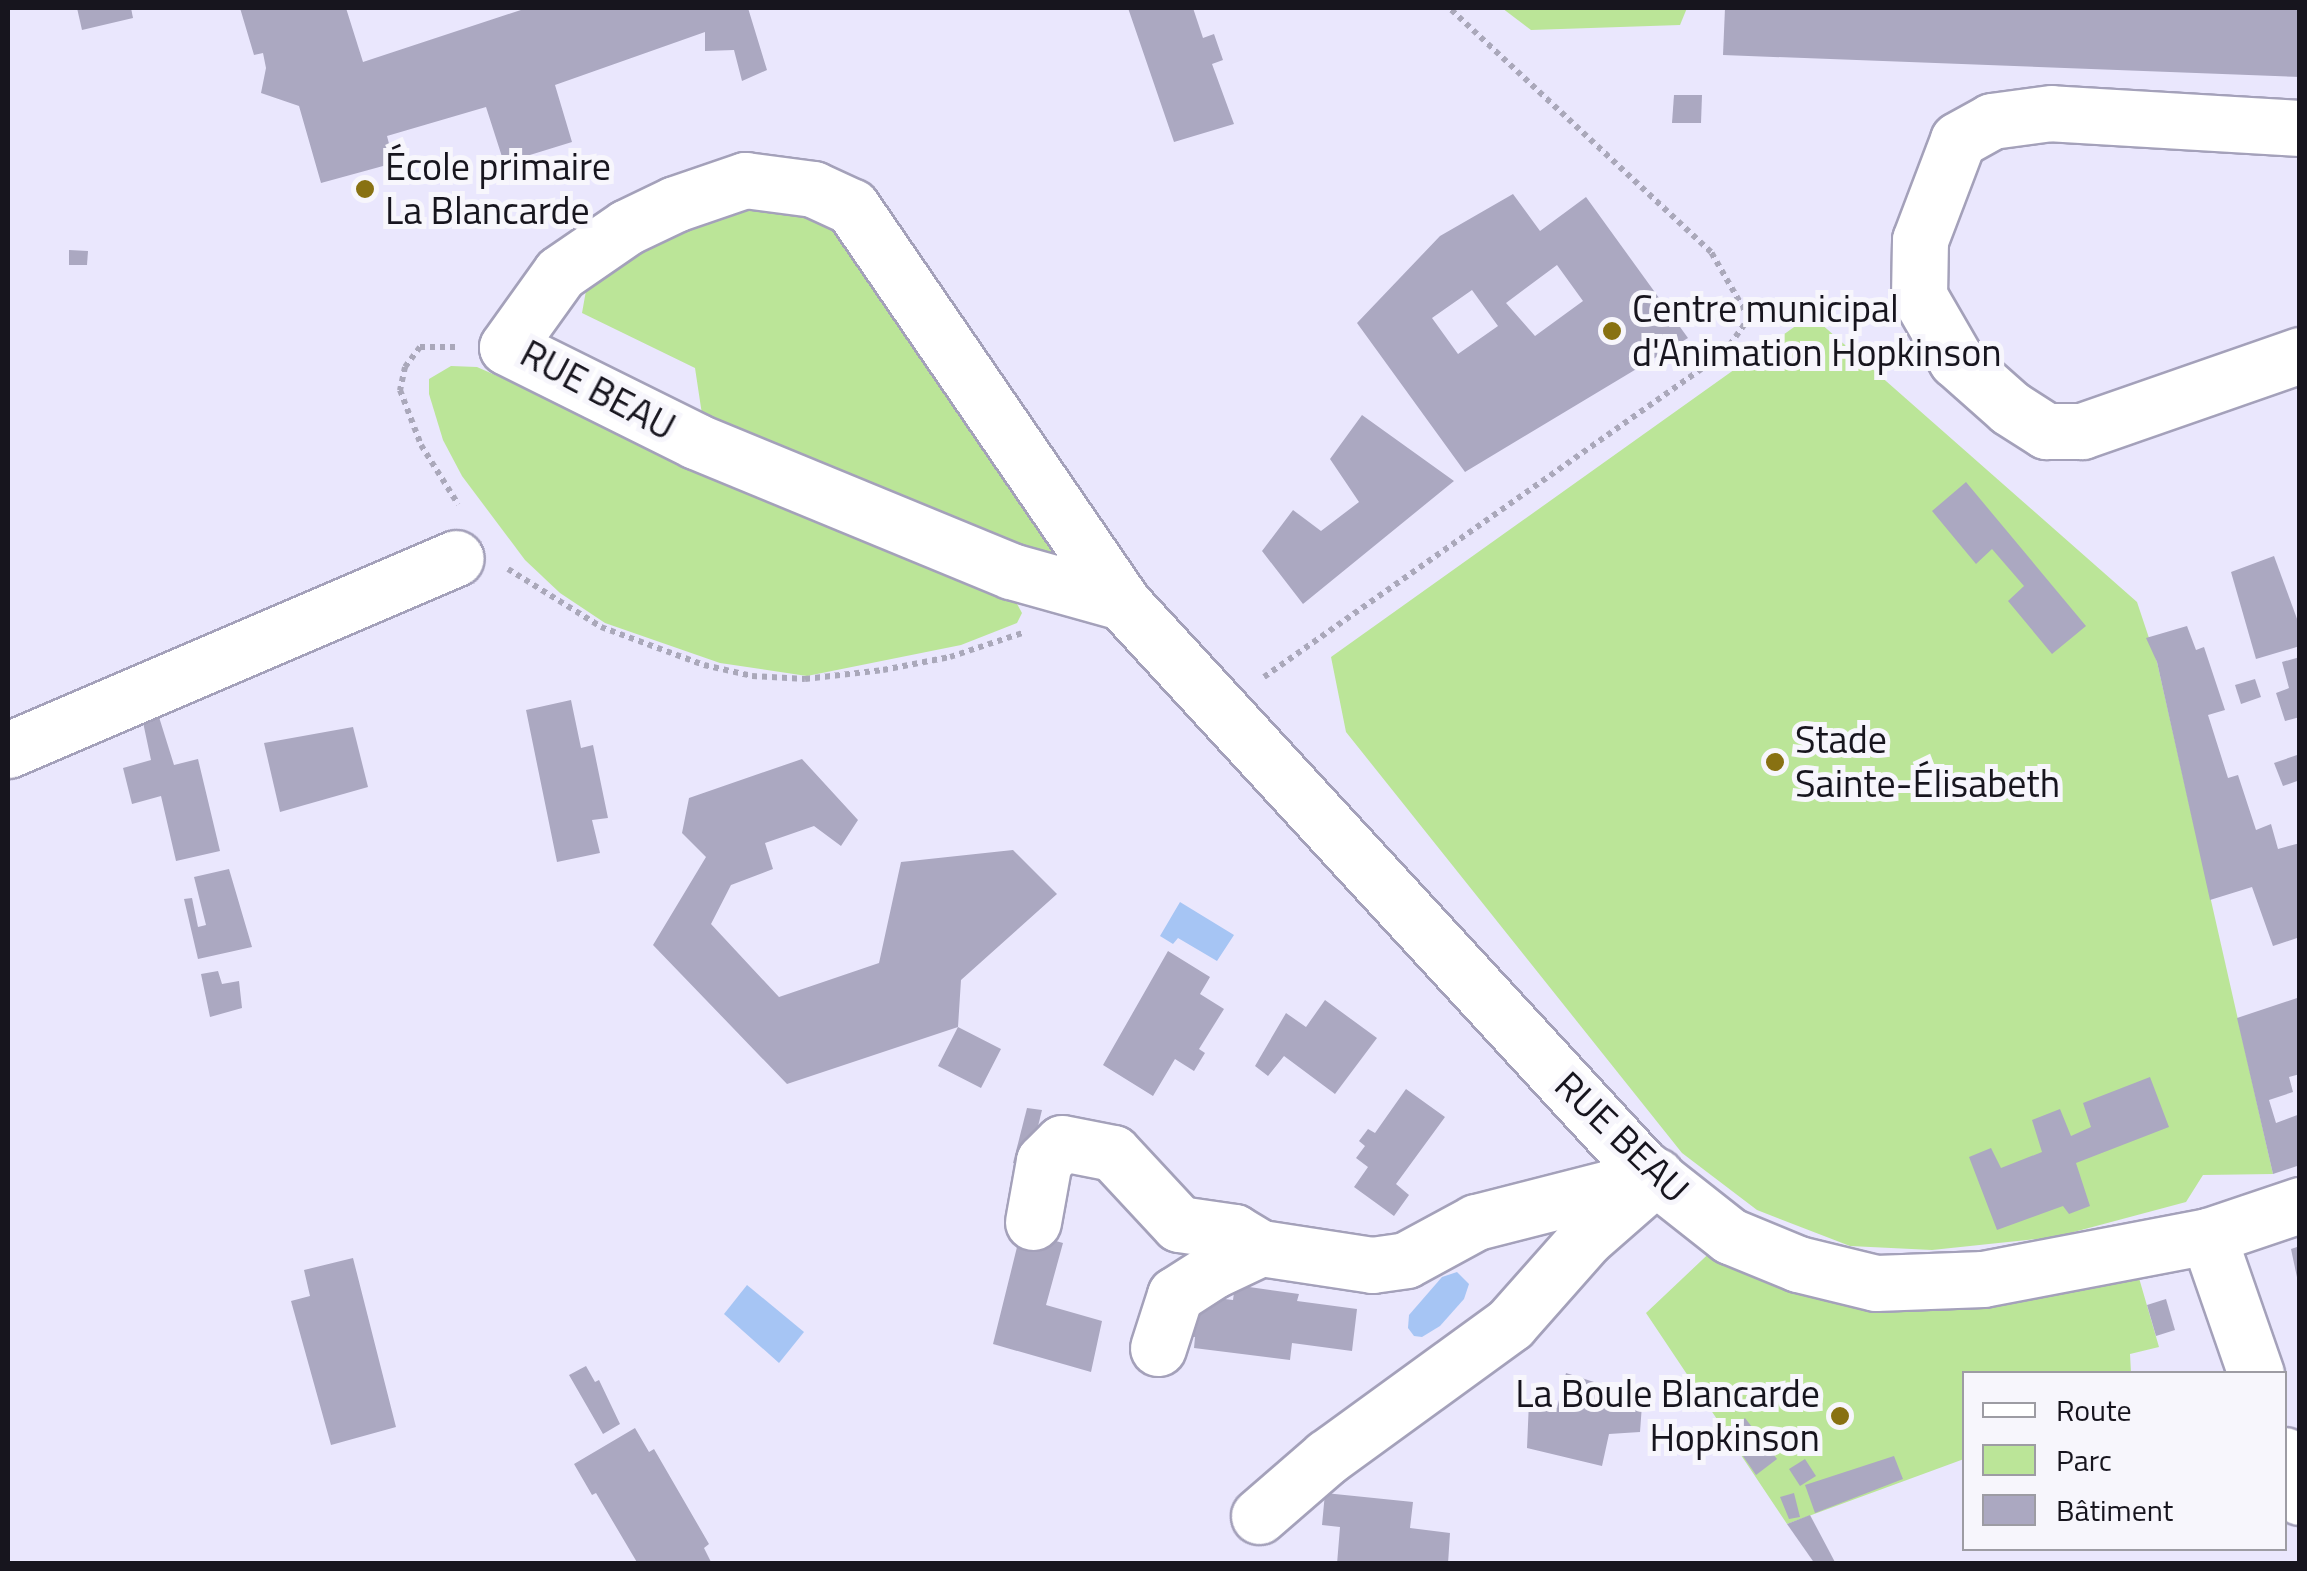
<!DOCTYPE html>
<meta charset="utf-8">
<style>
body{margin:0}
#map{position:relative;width:2307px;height:1571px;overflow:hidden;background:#eae7fd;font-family:"Titillium Web",sans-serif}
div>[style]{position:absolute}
.green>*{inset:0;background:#bbe598}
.water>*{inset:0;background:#a6c5f4}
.building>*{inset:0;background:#aba8c1}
.path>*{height:6px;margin-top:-3px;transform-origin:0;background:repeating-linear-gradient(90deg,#aaa8ba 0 5px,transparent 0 10px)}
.roads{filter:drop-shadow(2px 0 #a4a1ba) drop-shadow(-2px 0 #a4a1ba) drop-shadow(0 2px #a4a1ba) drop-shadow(0 -2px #a4a1ba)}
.minor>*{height:55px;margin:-27.5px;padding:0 27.5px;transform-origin:27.5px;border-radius:27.5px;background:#fff}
.dots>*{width:28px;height:28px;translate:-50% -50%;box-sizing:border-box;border:5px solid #f7f6fc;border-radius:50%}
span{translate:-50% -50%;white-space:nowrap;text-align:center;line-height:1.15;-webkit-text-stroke:10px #f7f6fc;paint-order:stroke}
.poi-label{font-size:38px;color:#17151e}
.left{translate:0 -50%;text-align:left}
.right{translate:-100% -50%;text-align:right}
.street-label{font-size:38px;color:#17151e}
.frame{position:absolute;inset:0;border:10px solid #17151e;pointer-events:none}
.legend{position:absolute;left:1962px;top:1371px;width:325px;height:180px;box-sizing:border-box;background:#f7f6fc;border:2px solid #9d9ca3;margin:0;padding:12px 18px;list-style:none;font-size:30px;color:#17151e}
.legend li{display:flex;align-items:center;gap:20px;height:50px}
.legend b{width:50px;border:2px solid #9d9ca3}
</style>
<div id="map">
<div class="green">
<div style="clip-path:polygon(1502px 8px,1687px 8px,1680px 25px,1531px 30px)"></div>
<div style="clip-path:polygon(818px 204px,1065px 537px,1059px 561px,703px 421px,695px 368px,582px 313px,587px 285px,630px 245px,715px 207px)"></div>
<div style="clip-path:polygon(1811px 315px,2137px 602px,2157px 662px,2273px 1174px,2203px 1175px,2186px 1202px,2055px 1237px,1932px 1250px,1850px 1246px,1757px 1210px,1682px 1153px,1346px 732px,1331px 657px)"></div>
<div style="clip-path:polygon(451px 366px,477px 367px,1016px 602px,1022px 613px,1017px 623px,961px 645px,807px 676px,720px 663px,605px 623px,560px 593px,525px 560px,462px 476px,443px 440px,429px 394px,429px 379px)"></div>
<div style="clip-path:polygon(1720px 1243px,1893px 1301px,2098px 1286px,2139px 1278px,2159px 1347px,2130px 1354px,2131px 1373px,1964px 1374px,1964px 1459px,1787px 1524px,1646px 1313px)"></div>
</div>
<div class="water">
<div style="clip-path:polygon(1180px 902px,1234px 935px,1217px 961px,1178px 938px,1173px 944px,1160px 936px)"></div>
<div style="clip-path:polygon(1457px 1272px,1469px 1284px,1464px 1299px,1440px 1326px,1422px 1337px,1414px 1336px,1408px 1328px,1409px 1315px,1442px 1277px)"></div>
<div style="clip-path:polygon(747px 1285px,804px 1332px,779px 1363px,724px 1314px)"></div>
</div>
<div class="building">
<div style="clip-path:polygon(77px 8px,131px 8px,133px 18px,82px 30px)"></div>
<div style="clip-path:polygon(240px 8px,346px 8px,363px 62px,527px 8px,748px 8px,767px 70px,742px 81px,734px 50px,705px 51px,705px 32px,555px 85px,572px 142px,504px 163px,486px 107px,387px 136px,394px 163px,321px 183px,299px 106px,261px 93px,266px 68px,263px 53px,254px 55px)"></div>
<div style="clip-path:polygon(1128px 8px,1193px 8px,1203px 38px,1214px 34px,1223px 60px,1212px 64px,1234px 124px,1174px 142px)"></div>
<div style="clip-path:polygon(1725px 8px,2300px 8px,2300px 77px,1723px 55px)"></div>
<div style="clip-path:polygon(1674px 95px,1702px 95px,1701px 123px,1672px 123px)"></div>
<div style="clip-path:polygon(evenodd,1513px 194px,1540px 231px,1586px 197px,1688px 338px,1465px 472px,1357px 323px,1440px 236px,1513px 194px,1557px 265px,1583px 301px,1535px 336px,1506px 303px,1557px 265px,1513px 194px,1472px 290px,1498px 326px,1458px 354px,1432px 318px,1472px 290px)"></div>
<div style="clip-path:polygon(69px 250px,88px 251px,87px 265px,69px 265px)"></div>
<div style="clip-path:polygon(1362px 415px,1454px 481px,1303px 604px,1262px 551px,1293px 510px,1321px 531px,1359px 502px,1330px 459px)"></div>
<div style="clip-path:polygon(1966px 482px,2086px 626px,2052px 654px,2008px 601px,2024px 586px,1992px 549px,1976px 564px,1932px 511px)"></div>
<div style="clip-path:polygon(2274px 556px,2300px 627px,2300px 646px,2256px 659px,2231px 572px)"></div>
<div style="clip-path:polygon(2187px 626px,2196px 650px,2204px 647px,2225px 710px,2208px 715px,2228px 778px,2238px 775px,2256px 830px,2271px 824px,2278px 849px,2300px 843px,2300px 937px,2273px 946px,2252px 887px,2210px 900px,2157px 662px,2146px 638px)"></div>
<div style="clip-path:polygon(2300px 657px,2300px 717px,2285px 721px,2276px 693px,2289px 688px,2282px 662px)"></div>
<div style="clip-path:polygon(2255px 679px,2261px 697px,2241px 704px,2235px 685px)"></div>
<div style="clip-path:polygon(571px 700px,581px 748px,593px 745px,608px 818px,592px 820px,600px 853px,557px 862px,526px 710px)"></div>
<div style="clip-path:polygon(154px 701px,174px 765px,198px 759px,220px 851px,176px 861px,161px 796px,132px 804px,123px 768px,151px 760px,140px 708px)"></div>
<div style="clip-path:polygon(353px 727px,368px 787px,280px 812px,264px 743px)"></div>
<div style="clip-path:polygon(2300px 754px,2300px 780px,2283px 786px,2274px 763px)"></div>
<div style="clip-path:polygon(802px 759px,858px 820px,841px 846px,814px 826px,765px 843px,773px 869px,731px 885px,711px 924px,779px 997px,879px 963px,901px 862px,1013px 850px,1057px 894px,961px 980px,958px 1027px,1001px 1049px,981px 1088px,938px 1066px,958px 1027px,787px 1084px,653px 945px,706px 857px,682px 833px,689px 798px)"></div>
<div style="clip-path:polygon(229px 869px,252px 947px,198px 959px,184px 899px,192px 898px,198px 927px,206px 925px,194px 877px)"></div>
<div style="clip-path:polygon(1168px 951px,1210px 977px,1200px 994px,1224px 1009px,1199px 1049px,1205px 1053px,1194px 1071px,1175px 1059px,1153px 1096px,1103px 1065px)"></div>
<div style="clip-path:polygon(218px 971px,222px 984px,239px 981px,242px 1008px,210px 1017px,201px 974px)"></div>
<div style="clip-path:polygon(2300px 997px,2300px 1074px,2289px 1077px,2293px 1092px,2269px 1100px,2276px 1123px,2300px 1114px,2300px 1165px,2273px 1174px,2237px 1018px)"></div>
<div style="clip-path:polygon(1325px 1000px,1377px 1038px,1335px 1094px,1284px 1056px,1268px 1076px,1255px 1066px,1286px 1013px,1306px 1027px)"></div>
<div style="clip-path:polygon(2150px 1077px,2169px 1127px,2076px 1163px,2090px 1206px,2069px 1214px,2063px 1206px,1997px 1230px,1969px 1157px,1991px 1148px,2001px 1168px,2042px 1152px,2032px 1120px,2060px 1109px,2071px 1136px,2091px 1127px,2083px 1103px)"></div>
<div style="clip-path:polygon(1406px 1089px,1445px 1117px,1396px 1184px,1409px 1195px,1394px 1216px,1354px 1187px,1368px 1167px,1356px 1158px,1365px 1146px,1359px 1141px,1368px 1129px,1375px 1133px)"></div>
<div style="clip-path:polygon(1027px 1108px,1042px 1110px,1028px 1167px,1013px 1163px)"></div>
<div style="clip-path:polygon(1021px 1231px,1063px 1243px,1046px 1305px,1102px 1321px,1091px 1372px,993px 1344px)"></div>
<div style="clip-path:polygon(2300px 1246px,2300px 1281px,2298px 1282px,2291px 1249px)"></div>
<div style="clip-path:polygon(353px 1258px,396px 1427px,331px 1445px,291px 1301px,310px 1296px,304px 1270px)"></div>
<div style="clip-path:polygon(1235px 1285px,1299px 1294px,1297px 1301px,1357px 1309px,1352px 1351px,1292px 1343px,1290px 1360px,1194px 1348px,1195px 1337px,1184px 1336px,1200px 1296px,1233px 1300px)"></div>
<div style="clip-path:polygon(2166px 1299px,2175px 1330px,2156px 1336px,2147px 1305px)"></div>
<div style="clip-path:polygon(586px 1366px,595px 1382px,599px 1380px,620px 1424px,603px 1434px,569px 1375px)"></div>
<div style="clip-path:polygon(1566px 1373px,1619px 1390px,1643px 1391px,1640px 1432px,1609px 1434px,1602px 1466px,1527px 1448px,1529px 1401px,1557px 1408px)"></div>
<div style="clip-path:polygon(1745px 1418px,1777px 1459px,1756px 1475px,1727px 1433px)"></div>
<div style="clip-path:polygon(635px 1428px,649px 1452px,654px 1449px,709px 1544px,704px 1548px,712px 1564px,638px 1564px,596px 1493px,592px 1495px,574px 1464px)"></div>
<div style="clip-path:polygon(1894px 1456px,1903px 1479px,1815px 1513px,1805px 1485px)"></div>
<div style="clip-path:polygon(1805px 1459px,1816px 1476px,1800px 1486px,1789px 1469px)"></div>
<div style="clip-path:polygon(1325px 1493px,1413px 1502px,1410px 1528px,1450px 1533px,1448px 1564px,1337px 1564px,1340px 1527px,1322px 1525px)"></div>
<div style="clip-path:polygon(1794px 1493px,1800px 1517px,1789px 1519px,1780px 1497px)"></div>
<div style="clip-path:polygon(1810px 1515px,1836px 1564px,1815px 1564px,1787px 1524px)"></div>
</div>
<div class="path">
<div style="left:455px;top:347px;width:35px;rotate:180deg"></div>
<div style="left:420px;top:347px;width:25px;rotate:127deg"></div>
<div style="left:405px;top:367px;width:24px;rotate:102deg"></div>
<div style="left:400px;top:390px;width:59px;rotate:69.1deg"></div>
<div style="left:421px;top:445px;width:70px;rotate:57.9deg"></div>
<div style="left:508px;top:569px;width:110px;rotate:31.9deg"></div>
<div style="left:601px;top:627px;width:110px;rotate:20.3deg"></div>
<div style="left:704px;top:665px;width:49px;rotate:12.9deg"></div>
<div style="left:752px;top:676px;width:53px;rotate:3.2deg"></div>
<div style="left:805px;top:679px;width:79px;rotate:-6.6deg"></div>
<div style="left:883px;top:670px;width:68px;rotate:-11deg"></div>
<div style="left:950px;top:657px;width:79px;rotate:-18.4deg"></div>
<div style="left:1264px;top:677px;width:563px;rotate:-35.16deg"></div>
<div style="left:1724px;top:353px;width:43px;rotate:-54.5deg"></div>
<div style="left:1749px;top:318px;width:76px;rotate:-119.9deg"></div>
<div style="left:1711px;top:252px;width:358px;rotate:-137deg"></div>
</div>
<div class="roads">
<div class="minor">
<div style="left:2300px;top:128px;width:249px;rotate:-176.6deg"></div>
<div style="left:2051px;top:113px;width:60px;rotate:172.3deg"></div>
<div style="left:1992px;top:121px;width:39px;rotate:151deg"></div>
<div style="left:1958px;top:140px;width:107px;rotate:110.8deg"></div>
<div style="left:1920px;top:240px;width:56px;rotate:91deg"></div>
<div style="left:1919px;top:296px;width:74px;rotate:60deg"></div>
<div style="left:1956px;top:360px;width:72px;rotate:41.6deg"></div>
<div style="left:2010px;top:408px;width:43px;rotate:32.6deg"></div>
<div style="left:2046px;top:431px;width:36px"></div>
<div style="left:2082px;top:431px;width:231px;rotate:-19.2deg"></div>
<div style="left:1122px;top:602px;width:115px;rotate:-164.4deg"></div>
<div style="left:1011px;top:571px;width:341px;rotate:-157.6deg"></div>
<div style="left:696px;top:441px;width:211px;rotate:-153.6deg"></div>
<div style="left:507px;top:347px;width:91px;rotate:-54.4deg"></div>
<div style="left:560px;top:273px;width:81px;rotate:-34.5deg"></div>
<div style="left:627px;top:227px;width:53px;rotate:-25.6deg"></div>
<div style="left:675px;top:204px;width:74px;rotate:-18.9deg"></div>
<div style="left:745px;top:180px;width:69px;rotate:7.5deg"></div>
<div style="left:813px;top:189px;width:43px;rotate:24.8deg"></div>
<div style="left:852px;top:207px;width:478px;rotate:55.6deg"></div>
<div style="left:1122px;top:602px;width:765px;rotate:47.38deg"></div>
<div style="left:1640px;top:1165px;width:115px;rotate:38.3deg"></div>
<div style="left:1730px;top:1236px;width:74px;rotate:22.4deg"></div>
<div style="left:1798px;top:1264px;width:80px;rotate:13.7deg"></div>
<div style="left:1876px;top:1283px;width:107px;rotate:-2.1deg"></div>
<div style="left:1983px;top:1279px;width:229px;rotate:-10.8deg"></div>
<div style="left:2208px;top:1236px;width:97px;rotate:-18.6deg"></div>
<div style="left:8px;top:750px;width:487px;rotate:-23.2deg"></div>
<div style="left:1033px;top:1222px;width:62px;rotate:-79.8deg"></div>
<div style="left:1044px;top:1161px;width:25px;rotate:-45deg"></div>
<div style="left:1062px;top:1143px;width:52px;rotate:11.1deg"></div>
<div style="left:1113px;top:1153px;width:97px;rotate:47.1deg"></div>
<div style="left:1179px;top:1224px;width:56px;rotate:8.3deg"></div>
<div style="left:1234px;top:1232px;width:31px;rotate:31deg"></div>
<div style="left:2208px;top:1236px;width:146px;rotate:70.8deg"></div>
<div style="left:1158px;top:1348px;width:56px;rotate:-72.2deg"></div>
<div style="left:1175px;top:1295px;width:46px;rotate:-32.7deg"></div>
<div style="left:1214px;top:1270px;width:52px;rotate:-25.1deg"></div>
<div style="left:1261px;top:1248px;width:112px;rotate:8.7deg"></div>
<div style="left:1372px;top:1265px;width:34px;rotate:-8deg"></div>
<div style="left:1406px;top:1260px;width:80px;rotate:-28.5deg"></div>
<div style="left:1476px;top:1222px;width:186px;rotate:-14.3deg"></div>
<div style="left:2284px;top:1455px;width:45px;rotate:69.1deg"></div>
<div style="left:1259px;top:1516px;width:90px;rotate:-40.9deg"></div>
<div style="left:1327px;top:1457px;width:226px;rotate:-36deg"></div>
<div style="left:1510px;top:1324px;width:115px;rotate:-48.5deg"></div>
<div style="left:1586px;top:1238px;width:85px;rotate:-41.2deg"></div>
</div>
</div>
<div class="dots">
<div style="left:365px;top:189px;background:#887112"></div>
<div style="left:1612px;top:331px;background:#887112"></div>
<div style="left:1775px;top:762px;background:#887112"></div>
<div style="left:1840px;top:1416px;background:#887112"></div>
</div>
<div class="poi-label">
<span class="left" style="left:385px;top:189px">École primaire<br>La Blancarde</span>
<span class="left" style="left:1632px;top:331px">Centre municipal<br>d'Animation Hopkinson</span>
<span class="left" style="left:1795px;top:762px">Stade<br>Sainte-Élisabeth</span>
<span class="right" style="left:1820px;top:1416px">La Boule Blancarde<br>Hopkinson</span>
</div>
<div class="street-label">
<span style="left:598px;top:390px;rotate:28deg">RUE BEAU</span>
<span style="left:1622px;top:1137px;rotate:44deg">RUE BEAU</span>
</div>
<div class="frame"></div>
<ul class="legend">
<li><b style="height:12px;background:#fff"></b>Route</li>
<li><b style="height:28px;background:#bbe598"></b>Parc</li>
<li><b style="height:28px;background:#aba8c1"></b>Bâtiment</li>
</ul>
</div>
